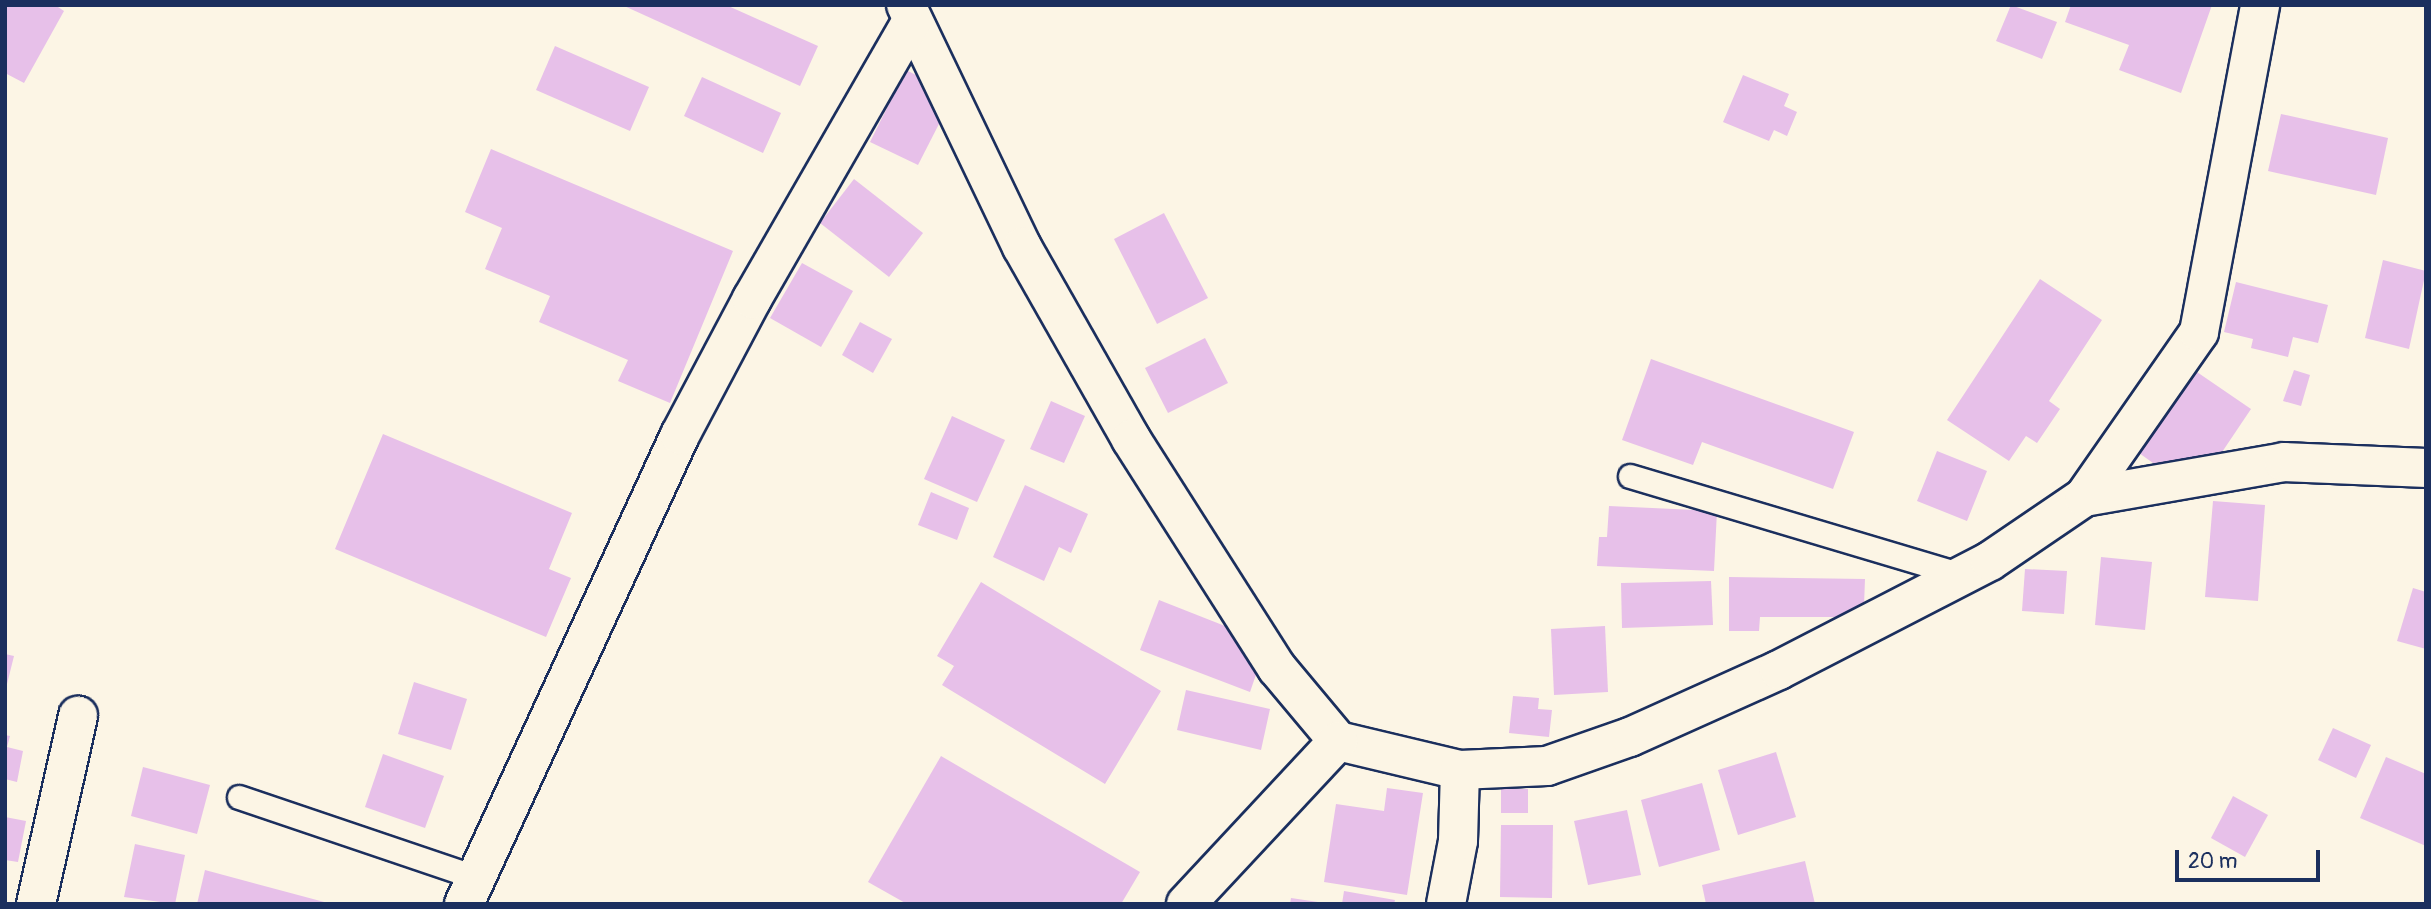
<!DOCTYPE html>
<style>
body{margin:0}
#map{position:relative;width:2431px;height:909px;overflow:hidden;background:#fcf5e5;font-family:Pangolin,sans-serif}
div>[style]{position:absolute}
.building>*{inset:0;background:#e7c0e9}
.roads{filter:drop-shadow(2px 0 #1b2f5e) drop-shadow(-2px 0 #1b2f5e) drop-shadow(0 2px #1b2f5e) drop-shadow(0 -2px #1b2f5e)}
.lane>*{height:23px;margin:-11.5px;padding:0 11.5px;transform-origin:11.5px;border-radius:11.5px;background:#fcf5e5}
.street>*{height:38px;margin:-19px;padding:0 19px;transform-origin:19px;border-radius:19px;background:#fcf5e5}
span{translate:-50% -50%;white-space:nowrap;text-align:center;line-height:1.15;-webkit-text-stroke:7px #fcf5e5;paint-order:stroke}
.frame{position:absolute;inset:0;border:7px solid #1b2f5e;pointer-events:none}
.scale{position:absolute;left:2175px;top:850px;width:145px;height:32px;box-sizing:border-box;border:4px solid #1b2f5e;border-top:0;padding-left:9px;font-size:21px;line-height:24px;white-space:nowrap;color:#1b2f5e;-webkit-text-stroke:5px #fcf5e5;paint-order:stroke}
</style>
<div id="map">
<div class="building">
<div style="clip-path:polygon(5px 5px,55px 5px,64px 11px,24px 83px,5px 73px)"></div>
<div style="clip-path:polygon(622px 5px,726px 5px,818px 46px,800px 86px)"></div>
<div style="clip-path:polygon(2011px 5px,2057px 22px,2042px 59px,1996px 41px)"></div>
<div style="clip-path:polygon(2071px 5px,2212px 5px,2181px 93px,2119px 70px,2129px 45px,2065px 22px)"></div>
<div style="clip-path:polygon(555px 46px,649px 87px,630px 131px,536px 90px)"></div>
<div style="clip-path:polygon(906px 70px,924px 79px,941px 120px,918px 165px,870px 142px)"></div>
<div style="clip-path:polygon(1743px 75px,1789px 94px,1784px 106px,1797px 112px,1787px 136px,1774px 130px,1769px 141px,1723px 122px)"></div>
<div style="clip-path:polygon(702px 77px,781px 113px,763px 153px,684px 116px)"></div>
<div style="clip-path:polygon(2281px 114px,2388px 138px,2376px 195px,2268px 171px)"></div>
<div style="clip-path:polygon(491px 149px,733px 251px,670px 403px,618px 381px,628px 360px,539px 322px,550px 296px,485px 269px,502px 228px,465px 212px)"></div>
<div style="clip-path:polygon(854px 179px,923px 233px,889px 277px,820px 223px)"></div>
<div style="clip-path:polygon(1164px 213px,1208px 298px,1157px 324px,1114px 239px)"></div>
<div style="clip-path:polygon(2383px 260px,2426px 271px,2409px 349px,2365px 338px)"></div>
<div style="clip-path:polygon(802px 263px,853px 291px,821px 347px,770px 318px)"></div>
<div style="clip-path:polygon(2040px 279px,2102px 320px,2049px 401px,2060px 409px,2037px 443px,2026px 436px,2009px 461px,1947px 420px)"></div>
<div style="clip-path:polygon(2236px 282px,2328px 305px,2318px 343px,2293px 337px,2288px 357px,2251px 348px,2253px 339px,2224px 332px)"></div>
<div style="clip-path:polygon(860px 322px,892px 339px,873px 373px,842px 355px)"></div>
<div style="clip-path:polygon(1205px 338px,1228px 383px,1168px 413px,1145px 368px)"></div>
<div style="clip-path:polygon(1651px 359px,1854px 432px,1833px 489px,1702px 442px,1693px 465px,1622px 440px)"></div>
<div style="clip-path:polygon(2194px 370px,2251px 409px,2212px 467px,2160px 468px,2139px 453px)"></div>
<div style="clip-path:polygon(2294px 370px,2310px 375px,2301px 406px,2283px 401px)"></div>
<div style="clip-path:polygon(1051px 401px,1085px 416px,1064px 463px,1030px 449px)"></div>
<div style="clip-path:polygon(952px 416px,1005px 440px,977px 502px,924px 479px)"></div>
<div style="clip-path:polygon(383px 434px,572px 513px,549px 569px,571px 578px,546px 637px,335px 549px)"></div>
<div style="clip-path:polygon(1937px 451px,1987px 471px,1967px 521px,1917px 501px)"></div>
<div style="clip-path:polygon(1025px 485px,1088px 514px,1071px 553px,1059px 547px,1044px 581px,993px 557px)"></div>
<div style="clip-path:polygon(931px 492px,969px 508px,957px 540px,918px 525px)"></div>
<div style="clip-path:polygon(2213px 501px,2265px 505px,2258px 601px,2205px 597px)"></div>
<div style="clip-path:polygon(1609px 506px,1717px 511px,1714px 571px,1597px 566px,1599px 537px,1607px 537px)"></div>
<div style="clip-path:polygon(2101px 557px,2152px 562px,2145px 630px,2095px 625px)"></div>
<div style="clip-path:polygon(2025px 569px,2067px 571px,2064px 614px,2022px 611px)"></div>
<div style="clip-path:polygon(1729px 577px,1865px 579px,1864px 606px,1846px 617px,1760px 617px,1759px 631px,1729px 631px)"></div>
<div style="clip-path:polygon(1711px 581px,1713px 625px,1622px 628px,1621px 583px)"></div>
<div style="clip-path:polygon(981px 582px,1161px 691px,1105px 784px,942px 685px,954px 666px,937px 656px)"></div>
<div style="clip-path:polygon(2413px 588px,2426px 592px,2426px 649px,2397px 641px)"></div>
<div style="clip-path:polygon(1159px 600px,1225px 626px,1259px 666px,1250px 692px,1140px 650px)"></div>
<div style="clip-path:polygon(1605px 626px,1608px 692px,1554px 695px,1551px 629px)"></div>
<div style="clip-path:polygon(5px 654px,14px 656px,6px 688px,5px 688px)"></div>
<div style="clip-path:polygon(414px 682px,467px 699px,451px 750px,398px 734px)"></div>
<div style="clip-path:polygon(1186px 690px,1270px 709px,1261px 750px,1177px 730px)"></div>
<div style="clip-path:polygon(1513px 696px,1539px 698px,1538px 709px,1552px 710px,1549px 737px,1509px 733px)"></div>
<div style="clip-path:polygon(2333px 728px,2371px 745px,2356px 778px,2318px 760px)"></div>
<div style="clip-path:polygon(5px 735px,10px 736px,7px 747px,23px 751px,17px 782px,5px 779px)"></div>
<div style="clip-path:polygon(1776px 752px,1796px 817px,1738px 835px,1718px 770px)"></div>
<div style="clip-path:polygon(383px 754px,444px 776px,425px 828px,365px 807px)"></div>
<div style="clip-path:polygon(941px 756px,1140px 872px,1121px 904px,907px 904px,868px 882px)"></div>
<div style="clip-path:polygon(2386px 757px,2426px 774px,2426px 846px,2360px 818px)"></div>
<div style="clip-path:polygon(143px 767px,210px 785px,197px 834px,131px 816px)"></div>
<div style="clip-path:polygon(1702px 783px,1720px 850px,1659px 867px,1641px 800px)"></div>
<div style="clip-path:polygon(1387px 788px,1423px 793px,1407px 895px,1324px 882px,1336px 804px,1384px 811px)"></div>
<div style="clip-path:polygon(1501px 789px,1528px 789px,1528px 813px,1501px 813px)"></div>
<div style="clip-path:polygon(2233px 796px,2268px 815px,2245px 857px,2211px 838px)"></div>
<div style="clip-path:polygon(1627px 810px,1641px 875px,1588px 885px,1574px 821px)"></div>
<div style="clip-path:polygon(5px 817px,26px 821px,18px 862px,5px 860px)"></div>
<div style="clip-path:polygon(1501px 825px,1553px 825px,1552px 898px,1500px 897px)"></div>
<div style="clip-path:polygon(135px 844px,185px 855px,175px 904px,124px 897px)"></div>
<div style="clip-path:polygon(1805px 861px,1815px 904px,1706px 904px,1702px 885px)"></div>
<div style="clip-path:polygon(205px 870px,328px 903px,328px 904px,197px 904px)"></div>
<div style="clip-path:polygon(1344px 891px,1395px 900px,1394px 904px,1342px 904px)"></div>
<div style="clip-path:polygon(1291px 898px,1318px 902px,1318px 904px,1290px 904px)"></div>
</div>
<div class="roads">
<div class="lane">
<div style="left:1630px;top:476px;width:347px;rotate:16.6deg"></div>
<div style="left:239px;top:797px;width:249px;rotate:18.7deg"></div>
</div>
<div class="street">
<div style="left:906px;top:5px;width:268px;rotate:64.4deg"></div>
<div style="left:1022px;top:247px;width:221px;rotate:60.4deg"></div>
<div style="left:1131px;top:439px;width:272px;rotate:57.5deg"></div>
<div style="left:1277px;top:668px;width:95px;rotate:50.1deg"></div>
<div style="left:1338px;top:741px;width:125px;rotate:13.4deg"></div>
<div style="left:1460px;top:770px;width:87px;rotate:-2.6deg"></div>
<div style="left:1547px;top:766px;width:88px;rotate:-19.3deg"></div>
<div style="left:1630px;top:737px;width:163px;rotate:-24.2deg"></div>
<div style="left:1779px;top:670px;width:237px;rotate:-27.3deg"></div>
<div style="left:1990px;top:561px;width:114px;rotate:-34.2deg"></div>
<div style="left:2084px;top:497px;width:201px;rotate:-55.1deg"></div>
<div style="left:2199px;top:332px;width:333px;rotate:-79.4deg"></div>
<div style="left:2084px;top:497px;width:203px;rotate:-9.9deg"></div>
<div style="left:2284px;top:462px;width:142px;rotate:2.4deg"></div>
<div style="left:36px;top:904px;width:193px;rotate:-77.4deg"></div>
<div style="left:464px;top:904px;width:516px;rotate:-65.27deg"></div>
<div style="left:680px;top:435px;width:154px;rotate:-62.1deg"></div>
<div style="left:752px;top:299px;width:321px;rotate:-60.1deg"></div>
<div style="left:1186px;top:904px;width:223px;rotate:-47deg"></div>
<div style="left:1446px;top:904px;width:64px;rotate:-79.2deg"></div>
<div style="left:1458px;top:841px;width:71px;rotate:-88.4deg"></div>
</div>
</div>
<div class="frame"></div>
<div class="scale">20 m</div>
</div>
